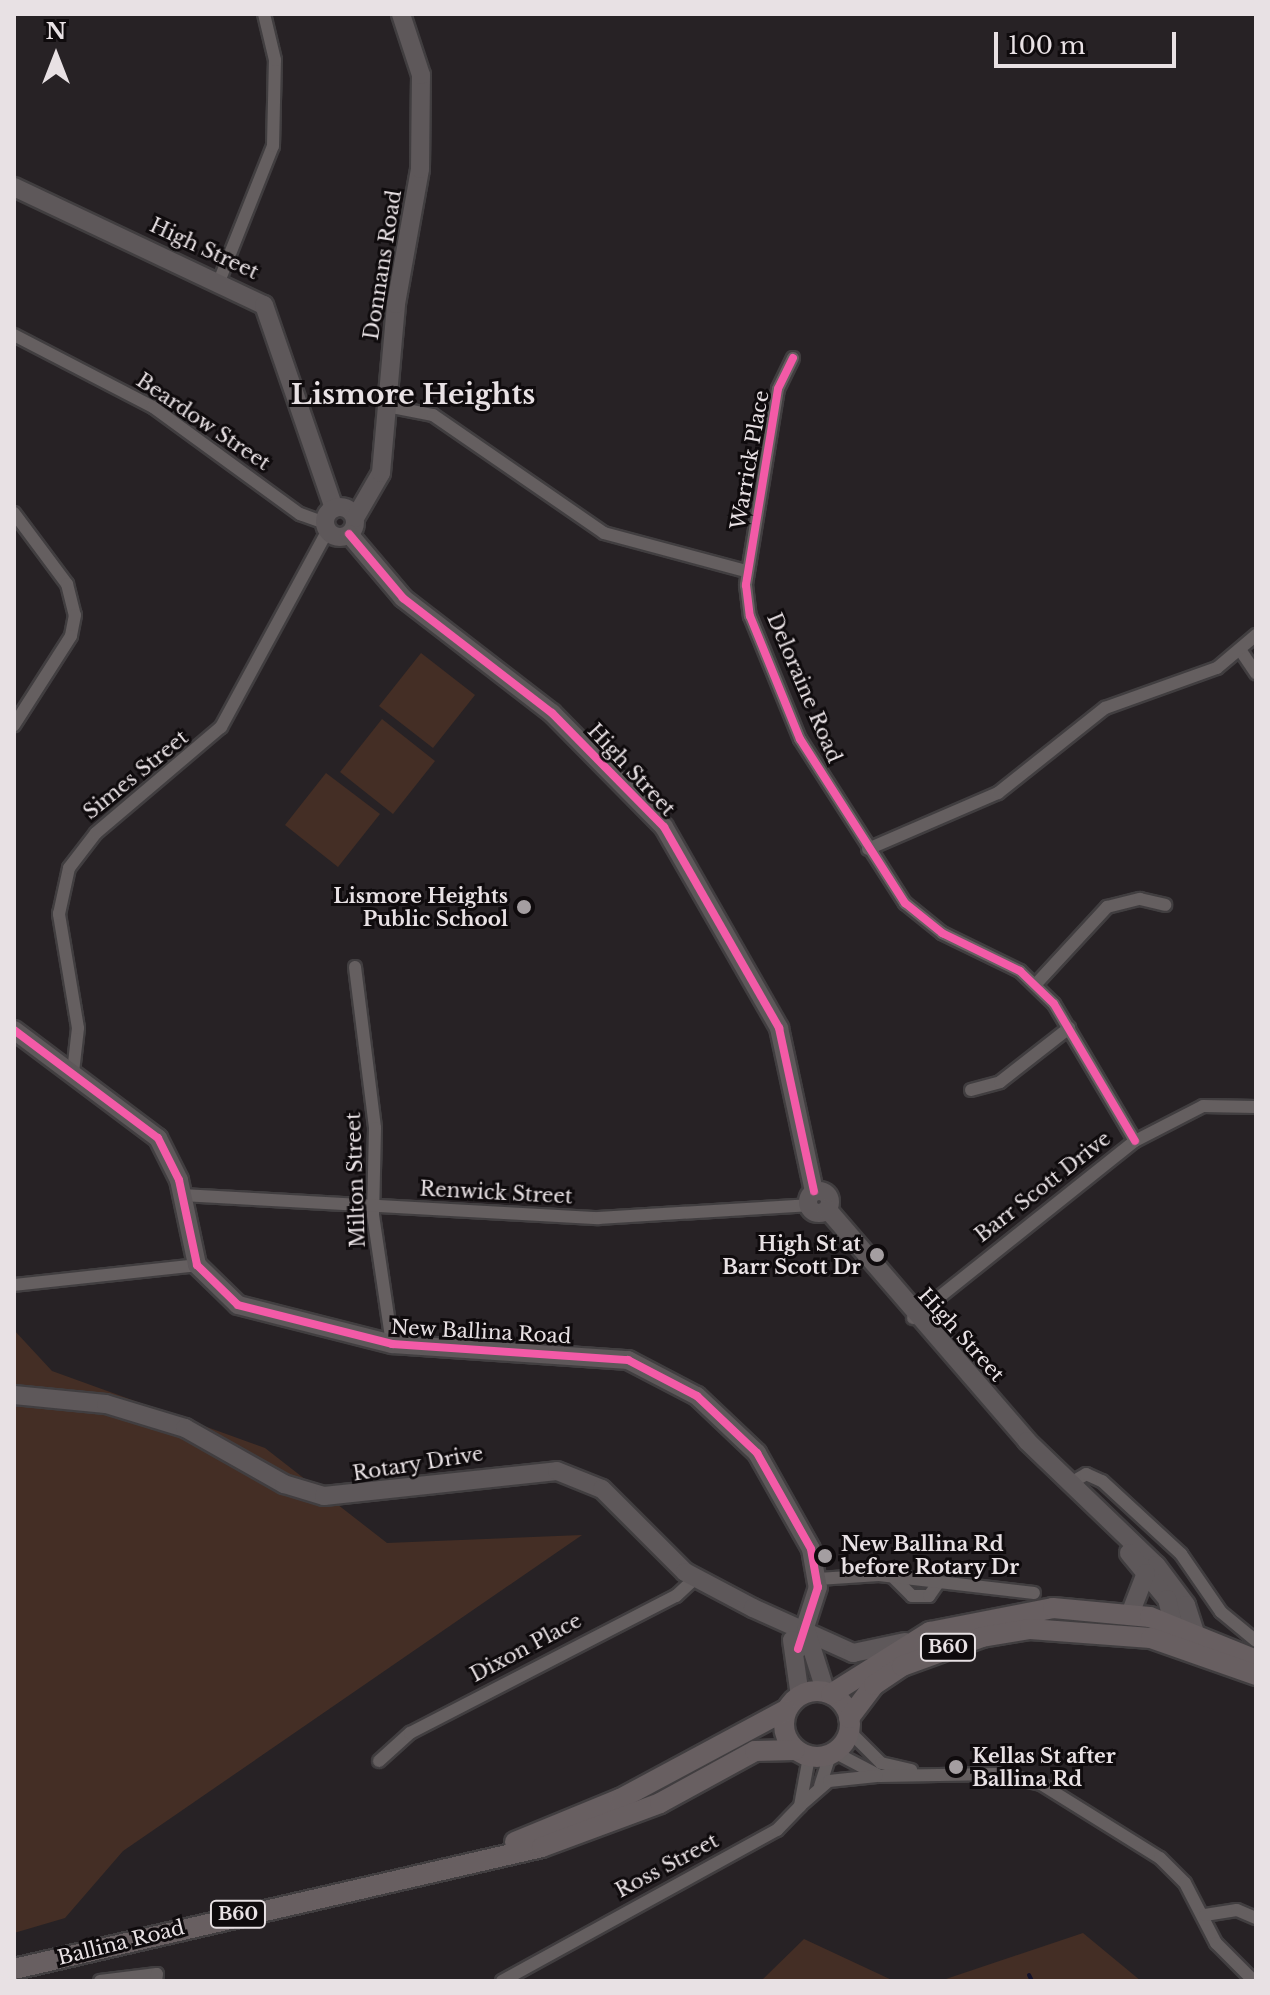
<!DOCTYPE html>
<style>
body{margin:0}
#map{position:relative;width:1270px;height:1995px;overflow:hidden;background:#272225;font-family:"Libre Baskerville",serif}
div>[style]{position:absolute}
.green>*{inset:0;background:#442e25}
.stream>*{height:4px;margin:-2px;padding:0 2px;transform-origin:2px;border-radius:2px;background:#15122a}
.roads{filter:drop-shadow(2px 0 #413e40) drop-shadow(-2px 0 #413e40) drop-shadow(0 2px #413e40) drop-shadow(0 -2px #413e40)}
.street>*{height:12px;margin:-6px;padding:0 6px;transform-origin:6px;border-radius:6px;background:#655f60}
.secondary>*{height:18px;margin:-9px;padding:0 9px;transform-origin:9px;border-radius:9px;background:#5e585a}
.secondary>.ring{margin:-9px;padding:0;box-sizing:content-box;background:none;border:18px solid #5e585a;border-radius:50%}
.primary>*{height:20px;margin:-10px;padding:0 10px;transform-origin:10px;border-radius:10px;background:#685f61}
.primary>.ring{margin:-10px;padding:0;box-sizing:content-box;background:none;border:20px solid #685f61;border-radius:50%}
.cycleway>*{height:8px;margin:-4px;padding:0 4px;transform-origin:4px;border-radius:4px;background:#f35aa7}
.dots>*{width:22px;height:22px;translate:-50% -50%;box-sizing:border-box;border:4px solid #0f0b0d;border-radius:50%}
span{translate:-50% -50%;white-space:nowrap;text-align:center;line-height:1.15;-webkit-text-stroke:6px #0f0b0d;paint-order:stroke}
.shield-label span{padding:2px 6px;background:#0f0b0d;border:2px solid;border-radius:6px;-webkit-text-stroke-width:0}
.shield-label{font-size:18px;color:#e8e1e4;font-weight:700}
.street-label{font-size:20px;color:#e8e1e4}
.poi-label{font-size:20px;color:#e8e1e4;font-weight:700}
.right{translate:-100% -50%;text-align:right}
.left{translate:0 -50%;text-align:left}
.district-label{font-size:28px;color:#e8e1e4;font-weight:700}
.frame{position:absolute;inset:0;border:16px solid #e8e1e4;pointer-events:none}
.north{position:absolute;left:16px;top:16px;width:80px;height:80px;-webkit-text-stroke:6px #0f0b0d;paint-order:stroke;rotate:0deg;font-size:22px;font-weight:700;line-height:32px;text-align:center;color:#e8e1e4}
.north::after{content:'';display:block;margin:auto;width:28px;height:36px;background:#e8e1e4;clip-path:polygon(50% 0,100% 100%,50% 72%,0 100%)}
.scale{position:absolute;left:994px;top:32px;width:182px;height:36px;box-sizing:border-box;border:4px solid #e8e1e4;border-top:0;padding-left:10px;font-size:24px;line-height:28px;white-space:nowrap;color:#e8e1e4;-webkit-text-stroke:6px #0f0b0d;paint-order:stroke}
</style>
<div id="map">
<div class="green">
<div style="clip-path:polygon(421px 653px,475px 695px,433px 748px,379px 706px)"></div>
<div style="clip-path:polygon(382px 719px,435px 761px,393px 814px,340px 772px)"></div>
<div style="clip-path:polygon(326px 773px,380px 814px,338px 867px,285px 825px)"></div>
<div style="clip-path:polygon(14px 1330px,52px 1371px,265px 1448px,387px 1543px,582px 1535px,123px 1851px,65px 1918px,14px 1933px)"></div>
<div style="clip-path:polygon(1083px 1933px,1141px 1981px,940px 1981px)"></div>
<div style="clip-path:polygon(804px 1939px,894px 1981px,761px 1981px)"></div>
</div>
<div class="stream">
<div style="left:1029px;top:1975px;width:7px;rotate:63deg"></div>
</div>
<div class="roads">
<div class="street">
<div style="left:220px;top:279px;width:143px;rotate:-68.3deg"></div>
<div style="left:273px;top:146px;width:86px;rotate:-88.7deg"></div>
<div style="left:275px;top:60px;width:47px;rotate:-103.4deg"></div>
<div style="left:14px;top:335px;width:157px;rotate:27.4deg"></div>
<div style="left:153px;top:407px;width:182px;rotate:36.1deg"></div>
<div style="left:300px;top:514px;width:27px;rotate:20deg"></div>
<div style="left:793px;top:358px;width:34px;rotate:116deg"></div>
<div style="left:778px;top:389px;width:199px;rotate:99.3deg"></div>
<div style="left:746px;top:585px;width:31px;rotate:83deg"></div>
<div style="left:750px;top:616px;width:133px;rotate:67.9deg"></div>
<div style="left:800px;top:739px;width:195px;rotate:57.4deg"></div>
<div style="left:905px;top:903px;width:48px;rotate:39deg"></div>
<div style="left:942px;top:933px;width:87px;rotate:26deg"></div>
<div style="left:1020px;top:971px;width:47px;rotate:44.1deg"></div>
<div style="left:1054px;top:1004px;width:159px;rotate:59.4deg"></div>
<div style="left:387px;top:406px;width:47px;rotate:11.1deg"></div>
<div style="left:433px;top:415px;width:208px;rotate:34.6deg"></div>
<div style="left:604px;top:533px;width:147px;rotate:15deg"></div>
<div style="left:14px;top:513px;width:89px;rotate:53.3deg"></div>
<div style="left:67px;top:584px;width:32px;rotate:76deg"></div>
<div style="left:75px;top:615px;width:21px;rotate:101deg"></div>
<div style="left:71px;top:636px;width:106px;rotate:122.6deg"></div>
<div style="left:1241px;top:651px;width:27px;rotate:56deg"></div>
<div style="left:868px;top:849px;width:142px;rotate:-23.3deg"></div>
<div style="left:998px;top:793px;width:137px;rotate:-38.5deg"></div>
<div style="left:1105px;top:708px;width:119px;rotate:-19.7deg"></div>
<div style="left:1217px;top:668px;width:51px;rotate:-40.2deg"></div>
<div style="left:355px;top:967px;width:162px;rotate:82.9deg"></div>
<div style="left:375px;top:1128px;width:87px;rotate:91.3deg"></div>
<div style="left:373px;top:1215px;width:130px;rotate:81.6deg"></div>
<div style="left:1036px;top:984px;width:105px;rotate:-47.3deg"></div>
<div style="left:1107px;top:907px;width:34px;rotate:-14deg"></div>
<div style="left:1140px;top:899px;width:26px;rotate:13deg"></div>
<div style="left:73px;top:1072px;width:44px;rotate:-83.5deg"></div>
<div style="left:78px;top:1028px;width:116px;rotate:-99.5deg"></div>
<div style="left:59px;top:914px;width:47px;rotate:-77.7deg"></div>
<div style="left:69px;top:868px;width:44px;rotate:-52.4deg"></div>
<div style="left:96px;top:833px;width:164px;rotate:-40.3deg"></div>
<div style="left:221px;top:727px;width:224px;rotate:-61.5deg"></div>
<div style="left:971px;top:1090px;width:30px;rotate:-15deg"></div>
<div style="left:1000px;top:1082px;width:88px;rotate:-38deg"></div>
<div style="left:182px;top:1195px;width:417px;rotate:3.2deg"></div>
<div style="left:598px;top:1218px;width:210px;rotate:-3.5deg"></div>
<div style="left:14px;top:1285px;width:184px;rotate:-6.2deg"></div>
<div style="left:913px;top:1318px;width:284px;rotate:-38.6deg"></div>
<div style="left:1135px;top:1141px;width:76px;rotate:-27.2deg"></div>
<div style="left:1203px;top:1106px;width:53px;rotate:1.1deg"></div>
<div style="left:1069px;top:1484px;width:20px;rotate:-30deg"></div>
<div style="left:1086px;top:1474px;width:17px;rotate:24deg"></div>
<div style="left:1102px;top:1481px;width:108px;rotate:42.7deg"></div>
<div style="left:1181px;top:1554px;width:70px;rotate:55.4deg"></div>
<div style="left:1221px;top:1612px;width:45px;rotate:39.6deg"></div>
<div style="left:893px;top:1577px;width:27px;rotate:45deg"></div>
<div style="left:912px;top:1596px;width:17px"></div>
<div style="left:929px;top:1596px;width:16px;rotate:-55deg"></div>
<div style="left:818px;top:1579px;width:61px;rotate:-3.8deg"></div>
<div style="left:879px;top:1575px;width:156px;rotate:6.6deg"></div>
<div style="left:849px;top:1731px;width:45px;rotate:45deg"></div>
<div style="left:881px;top:1763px;width:31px;rotate:13deg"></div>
<div style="left:834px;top:1752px;width:52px;rotate:27.6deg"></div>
<div style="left:880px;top:1776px;width:117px;rotate:-1deg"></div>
<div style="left:997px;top:1774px;width:45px;rotate:12.8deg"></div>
<div style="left:1041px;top:1784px;width:140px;rotate:31.9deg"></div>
<div style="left:1160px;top:1858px;width:35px;rotate:45deg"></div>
<div style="left:1185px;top:1883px;width:68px;rotate:62.7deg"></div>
<div style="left:1216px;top:1943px;width:54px;rotate:45deg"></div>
<div style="left:379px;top:1761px;width:42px;rotate:-42.1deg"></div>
<div style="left:410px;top:1733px;width:299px;rotate:-27.3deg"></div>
<div style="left:676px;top:1596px;width:26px;rotate:-43deg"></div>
<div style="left:820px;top:1786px;width:33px;rotate:-72deg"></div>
<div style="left:801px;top:1805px;width:37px;rotate:-41deg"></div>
<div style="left:829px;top:1781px;width:48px;rotate:-5.9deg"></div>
<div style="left:1205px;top:1915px;width:32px;rotate:-9deg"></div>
<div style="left:1237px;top:1910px;width:21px;rotate:23deg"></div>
<div style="left:100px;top:1981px;width:57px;rotate:-7deg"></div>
<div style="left:157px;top:1974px;width:7px;rotate:98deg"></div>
<div style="left:502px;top:1981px;width:314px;rotate:-28.8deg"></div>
<div style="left:777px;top:1830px;width:33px;rotate:-46deg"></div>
<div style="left:800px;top:1806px;width:50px;rotate:-79.6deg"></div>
</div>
<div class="secondary">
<div style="left:14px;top:187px;width:276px;rotate:25.3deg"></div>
<div style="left:264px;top:305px;width:215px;rotate:71deg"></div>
<div class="ring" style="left:325px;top:507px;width:12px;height:12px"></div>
<div style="left:355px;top:518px;width:52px;rotate:-60deg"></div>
<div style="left:381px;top:473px;width:170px;rotate:-84.9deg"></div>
<div style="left:396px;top:304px;width:137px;rotate:-79.9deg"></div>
<div style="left:420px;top:169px;width:94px;rotate:-89.4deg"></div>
<div style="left:421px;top:75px;width:64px;rotate:-108.2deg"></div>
<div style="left:349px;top:534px;width:84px;rotate:49.8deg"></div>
<div style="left:403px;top:598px;width:188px;rotate:37.7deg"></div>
<div style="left:552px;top:713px;width:160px;rotate:45.5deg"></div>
<div style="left:664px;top:827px;width:232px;rotate:60.2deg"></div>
<div style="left:779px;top:1028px;width:167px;rotate:77.9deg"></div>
<div style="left:14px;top:1030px;width:180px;rotate:36.9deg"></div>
<div style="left:158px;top:1138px;width:47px;rotate:63.4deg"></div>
<div style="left:179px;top:1180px;width:87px;rotate:78deg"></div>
<div style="left:197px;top:1265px;width:57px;rotate:44.3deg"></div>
<div style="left:238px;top:1305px;width:159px;rotate:14.2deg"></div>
<div style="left:392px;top:1344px;width:237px;rotate:3.9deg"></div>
<div style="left:628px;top:1360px;width:78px;rotate:27.6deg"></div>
<div style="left:697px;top:1396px;width:83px;rotate:43.5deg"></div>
<div style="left:757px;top:1453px;width:110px;rotate:60.6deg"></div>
<div style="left:811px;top:1549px;width:39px;rotate:80deg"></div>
<div style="left:818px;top:1587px;width:65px;rotate:107.9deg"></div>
<div class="ring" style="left:808px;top:1191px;width:4px;height:4px"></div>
<div style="left:827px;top:1209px;width:306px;rotate:49.2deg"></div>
<div style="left:1027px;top:1441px;width:179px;rotate:43.9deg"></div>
<div style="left:1156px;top:1565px;width:50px;rotate:53.1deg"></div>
<div style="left:1186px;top:1605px;width:28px;rotate:72deg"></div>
<div style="left:14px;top:1395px;width:92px;rotate:5.6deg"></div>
<div style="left:106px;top:1404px;width:83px;rotate:16.9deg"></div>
<div style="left:185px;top:1428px;width:114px;rotate:29.5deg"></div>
<div style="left:284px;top:1484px;width:42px;rotate:16.7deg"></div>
<div style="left:324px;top:1496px;width:234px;rotate:-6.1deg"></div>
<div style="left:557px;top:1471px;width:48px;rotate:21.8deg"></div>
<div style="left:602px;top:1489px;width:117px;rotate:45deg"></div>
<div style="left:685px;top:1572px;width:77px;rotate:27.9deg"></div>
<div style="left:753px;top:1608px;width:110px;rotate:24.2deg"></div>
<div style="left:853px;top:1653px;width:53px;rotate:-11.9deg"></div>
<div style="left:1129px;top:1553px;width:60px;rotate:50.4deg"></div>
<div style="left:1167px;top:1599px;width:37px;rotate:76deg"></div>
<div style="left:1130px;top:1614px;width:44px;rotate:-68.7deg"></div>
<div style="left:806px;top:1630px;width:66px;rotate:72.4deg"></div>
<div style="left:792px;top:1640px;width:57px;rotate:81.9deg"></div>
</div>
<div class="primary">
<div class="ring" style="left:784px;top:1691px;width:46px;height:46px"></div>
<div style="left:831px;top:1694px;width:117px;rotate:-32.1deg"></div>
<div style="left:930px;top:1632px;width:125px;rotate:-11deg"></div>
<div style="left:1053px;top:1608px;width:97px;rotate:5.3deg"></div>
<div style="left:1150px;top:1617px;width:114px;rotate:22.1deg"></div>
<div style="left:849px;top:1718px;width:41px;rotate:-52.9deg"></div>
<div style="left:874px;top:1685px;width:34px;rotate:-34deg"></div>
<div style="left:902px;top:1666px;width:85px;rotate:-19.9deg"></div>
<div style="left:982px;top:1637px;width:49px;rotate:-9.5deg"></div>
<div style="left:1030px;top:1629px;width:121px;rotate:4.3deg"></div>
<div style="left:1151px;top:1638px;width:111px;rotate:19.4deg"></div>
<div style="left:515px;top:1842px;width:113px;rotate:-22.3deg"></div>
<div style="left:620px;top:1799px;width:188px;rotate:-28.2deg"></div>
<div style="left:14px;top:1969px;width:542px;rotate:-13.01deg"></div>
<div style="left:542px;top:1847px;width:126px;rotate:-20.4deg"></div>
<div style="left:660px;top:1803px;width:108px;rotate:-28.7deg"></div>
<div style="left:755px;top:1751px;width:40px;rotate:-1.4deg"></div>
</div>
</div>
<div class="cycleway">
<div style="left:793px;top:358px;width:34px;rotate:116deg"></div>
<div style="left:778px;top:389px;width:199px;rotate:99.3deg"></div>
<div style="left:746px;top:585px;width:31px;rotate:83deg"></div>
<div style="left:750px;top:616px;width:133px;rotate:67.9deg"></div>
<div style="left:800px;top:739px;width:195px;rotate:57.4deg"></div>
<div style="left:905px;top:903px;width:48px;rotate:39deg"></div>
<div style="left:942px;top:933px;width:87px;rotate:26deg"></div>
<div style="left:1020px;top:971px;width:47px;rotate:44.1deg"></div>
<div style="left:1054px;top:1004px;width:159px;rotate:59.4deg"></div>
<div style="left:349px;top:534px;width:84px;rotate:49.8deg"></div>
<div style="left:403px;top:598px;width:188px;rotate:37.7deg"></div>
<div style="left:552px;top:713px;width:160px;rotate:45.5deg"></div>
<div style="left:664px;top:827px;width:232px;rotate:60.2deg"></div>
<div style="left:779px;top:1028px;width:167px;rotate:77.9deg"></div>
<div style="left:14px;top:1030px;width:180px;rotate:36.9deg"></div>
<div style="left:158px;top:1138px;width:47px;rotate:63.4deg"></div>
<div style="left:179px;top:1180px;width:87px;rotate:78deg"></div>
<div style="left:197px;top:1265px;width:57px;rotate:44.3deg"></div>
<div style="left:238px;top:1305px;width:159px;rotate:14.2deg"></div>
<div style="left:392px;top:1344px;width:237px;rotate:3.9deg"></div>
<div style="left:628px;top:1360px;width:78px;rotate:27.6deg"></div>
<div style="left:697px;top:1396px;width:83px;rotate:43.5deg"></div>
<div style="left:757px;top:1453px;width:110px;rotate:60.6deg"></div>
<div style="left:811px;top:1549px;width:39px;rotate:80deg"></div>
<div style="left:818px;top:1587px;width:65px;rotate:107.9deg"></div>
</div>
<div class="dots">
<div style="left:524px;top:907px;background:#a49ea1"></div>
<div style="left:877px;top:1255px;background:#a49ea1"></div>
<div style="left:825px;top:1556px;background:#a49ea1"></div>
<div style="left:956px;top:1767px;background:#a49ea1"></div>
</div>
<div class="shield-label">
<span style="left:948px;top:1647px">B60</span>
<span style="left:238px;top:1914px">B60</span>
</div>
<div class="street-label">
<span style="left:204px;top:249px;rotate:25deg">High Street</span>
<span style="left:383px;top:265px;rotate:-81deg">Donnans Road</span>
<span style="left:203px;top:422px;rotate:34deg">Beardow Street</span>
<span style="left:750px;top:460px;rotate:-80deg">Warrick Place</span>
<span style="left:804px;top:688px;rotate:67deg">Deloraine Road</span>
<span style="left:631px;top:770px;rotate:47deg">High Street</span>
<span style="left:136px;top:775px;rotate:-39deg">Simes Street</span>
<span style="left:356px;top:1180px;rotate:-92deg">Milton Street</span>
<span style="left:1043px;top:1187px;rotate:-38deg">Barr Scott Drive</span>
<span style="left:496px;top:1193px;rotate:3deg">Renwick Street</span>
<span style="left:481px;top:1332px;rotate:3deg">New Ballina Road</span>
<span style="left:961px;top:1335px;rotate:48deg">High Street</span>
<span style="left:418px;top:1464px;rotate:-9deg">Rotary Drive</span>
<span style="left:526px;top:1648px;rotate:-28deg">Dixon Place</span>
<span style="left:667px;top:1866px;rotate:-28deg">Ross Street</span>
<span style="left:121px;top:1943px;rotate:-14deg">Ballina Road</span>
</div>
<div class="poi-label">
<span class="right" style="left:508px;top:908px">Lismore Heights<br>Public School</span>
<span class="right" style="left:861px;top:1256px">High St at<br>Barr Scott Dr</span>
<span class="left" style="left:841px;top:1556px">New Ballina Rd<br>before Rotary Dr</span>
<span class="left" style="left:972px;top:1768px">Kellas St after<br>Ballina Rd</span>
</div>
<div class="district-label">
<span style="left:413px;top:395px">Lismore Heights</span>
</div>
<div class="frame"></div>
<div class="north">N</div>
<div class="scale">100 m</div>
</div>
